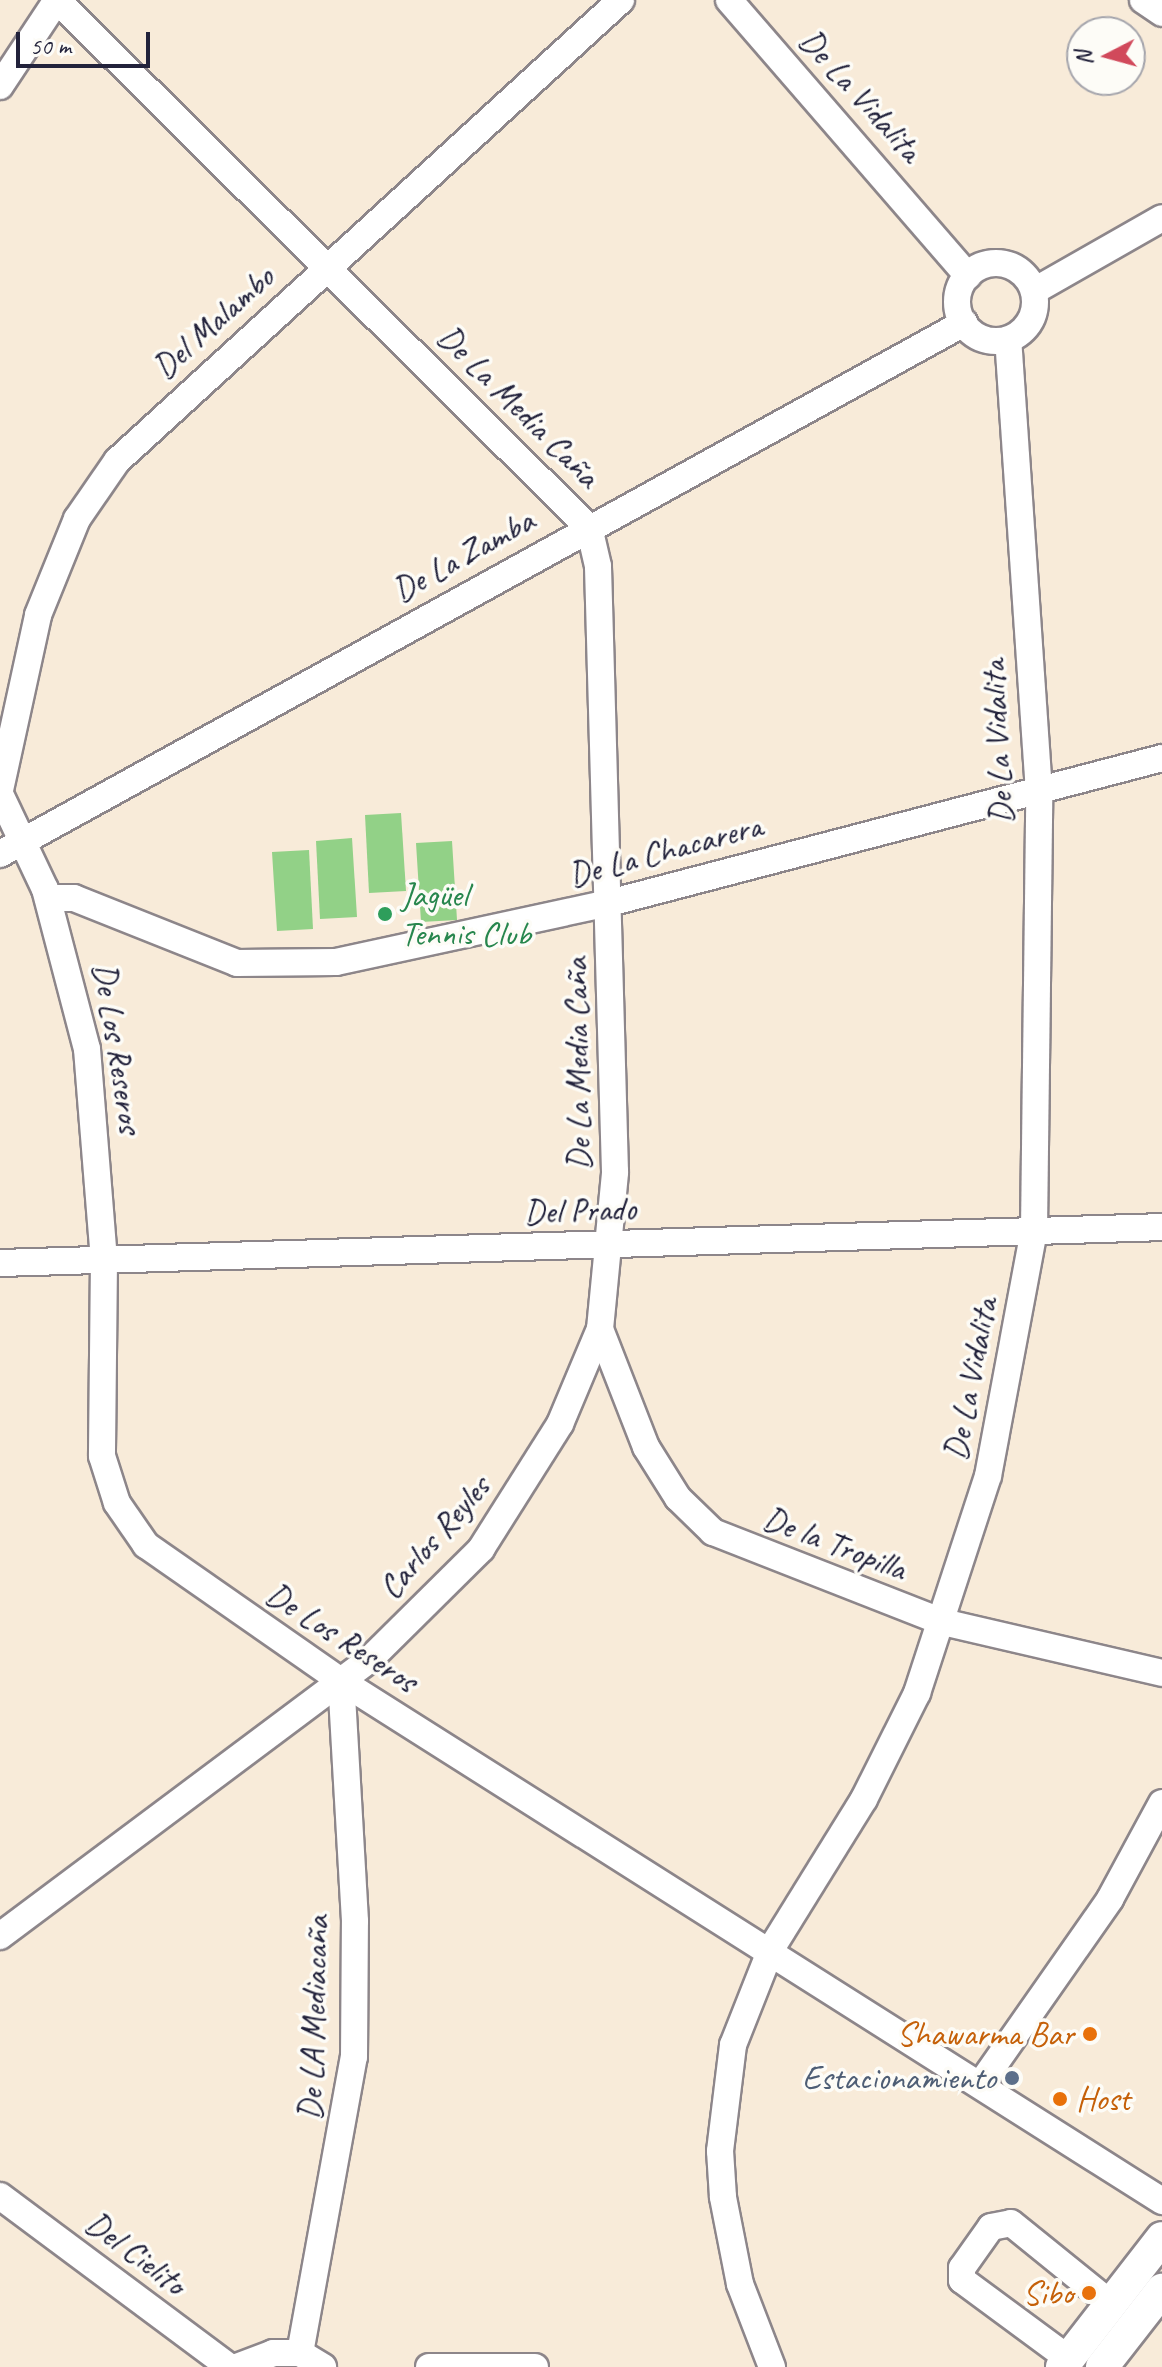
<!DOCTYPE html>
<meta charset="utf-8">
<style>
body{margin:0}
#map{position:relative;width:1162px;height:2367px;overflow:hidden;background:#f8ebd9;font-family:Caveat,sans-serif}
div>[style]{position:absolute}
.green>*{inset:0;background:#92d187}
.roads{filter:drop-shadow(2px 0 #8d868a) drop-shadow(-2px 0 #8d868a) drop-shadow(0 2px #8d868a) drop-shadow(0 -2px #8d868a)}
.minor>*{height:26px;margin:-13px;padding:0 13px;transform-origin:13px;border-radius:13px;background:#fff}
.minor>.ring{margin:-13px;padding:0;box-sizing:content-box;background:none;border:26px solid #fff;border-radius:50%}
.major>*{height:32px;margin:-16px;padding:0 16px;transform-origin:16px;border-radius:16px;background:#fff}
.dots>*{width:22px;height:22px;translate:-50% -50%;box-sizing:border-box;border:4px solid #fdfcf7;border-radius:50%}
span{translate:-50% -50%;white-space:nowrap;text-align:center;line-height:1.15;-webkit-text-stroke:7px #fdfcf7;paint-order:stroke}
.street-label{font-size:34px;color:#22223b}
.leisure-label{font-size:34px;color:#27864d}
.left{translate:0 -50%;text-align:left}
.food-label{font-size:34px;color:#c56008}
.right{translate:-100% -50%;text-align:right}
.service-label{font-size:34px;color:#4e5e75}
.north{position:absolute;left:1066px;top:16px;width:80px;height:80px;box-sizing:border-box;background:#fdfcf7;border:2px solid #a5a5ac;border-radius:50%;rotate:264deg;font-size:22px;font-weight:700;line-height:32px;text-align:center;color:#22223b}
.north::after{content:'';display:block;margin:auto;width:28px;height:36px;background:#d1495b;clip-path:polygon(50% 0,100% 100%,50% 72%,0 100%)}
.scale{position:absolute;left:16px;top:32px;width:134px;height:36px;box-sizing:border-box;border:4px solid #22223b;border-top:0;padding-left:10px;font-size:24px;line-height:28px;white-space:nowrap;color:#22223b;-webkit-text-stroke:6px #fdfcf7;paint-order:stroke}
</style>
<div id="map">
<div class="green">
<div style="clip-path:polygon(401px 813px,406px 891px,369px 893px,365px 815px)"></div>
<div style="clip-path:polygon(352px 838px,357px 917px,320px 919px,316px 841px)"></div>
<div style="clip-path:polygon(452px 841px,457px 920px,421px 922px,416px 843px)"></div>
<div style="clip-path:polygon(309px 850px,313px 929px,277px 931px,272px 852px)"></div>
</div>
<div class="roads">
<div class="minor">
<div style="left:729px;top:0;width:365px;rotate:49.1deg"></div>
<div style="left:1143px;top:0;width:23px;rotate:34deg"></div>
<div style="left:0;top:86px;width:103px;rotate:-56.5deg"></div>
<div class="ring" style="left:957px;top:263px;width:52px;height:52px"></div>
<div style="left:1034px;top:291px;width:147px;rotate:-29.7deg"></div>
<div style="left:0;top:790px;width:179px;rotate:-77.7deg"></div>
<div style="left:38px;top:615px;width:104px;rotate:-67.9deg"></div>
<div style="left:77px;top:519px;width:70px;rotate:-55.4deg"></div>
<div style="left:117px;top:461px;width:683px;rotate:-42.45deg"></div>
<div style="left:0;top:794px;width:105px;rotate:64.7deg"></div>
<div style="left:45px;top:889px;width:165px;rotate:75.3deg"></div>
<div style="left:87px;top:1049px;width:212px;rotate:85.4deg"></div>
<div style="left:104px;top:1260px;width:196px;rotate:90.6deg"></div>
<div style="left:102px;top:1456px;width:49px;rotate:72.3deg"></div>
<div style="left:117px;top:1503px;width:51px;rotate:55.4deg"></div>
<div style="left:146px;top:1545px;width:238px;rotate:34.9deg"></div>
<div style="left:341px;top:1681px;width:972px;rotate:32.35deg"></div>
<div style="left:0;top:854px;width:1101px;rotate:-28.85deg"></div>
<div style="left:48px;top:898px;width:26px"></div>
<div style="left:74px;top:898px;width:175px;rotate:21.7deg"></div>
<div style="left:237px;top:963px;width:99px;rotate:-0.6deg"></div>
<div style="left:336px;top:962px;width:279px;rotate:-12.2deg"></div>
<div style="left:609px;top:903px;width:572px;rotate:-14.69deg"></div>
<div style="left:0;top:1263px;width:1163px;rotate:-1.77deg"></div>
<div style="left:600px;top:1329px;width:127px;rotate:68.7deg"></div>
<div style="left:646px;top:1447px;width:60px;rotate:57.9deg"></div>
<div style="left:678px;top:1498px;width:49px;rotate:44.2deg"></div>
<div style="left:713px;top:1532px;width:247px;rotate:21.4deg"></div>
<div style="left:943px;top:1622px;width:225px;rotate:13.1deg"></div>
<div style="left:0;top:1936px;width:461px;rotate:-36.8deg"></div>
<div style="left:369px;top:1660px;width:158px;rotate:-44.7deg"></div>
<div style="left:481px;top:1549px;width:148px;rotate:-57.7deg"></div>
<div style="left:560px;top:1424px;width:103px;rotate:-67.2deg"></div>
<div style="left:600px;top:1329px;width:158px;rotate:-84.5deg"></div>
<div style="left:615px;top:1172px;width:606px;rotate:-91.61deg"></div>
<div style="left:598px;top:566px;width:39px;rotate:-103deg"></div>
<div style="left:589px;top:528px;width:750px;rotate:-135.22deg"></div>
<div style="left:980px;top:2085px;width:227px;rotate:-55deg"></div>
<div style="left:1110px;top:1899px;width:109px;rotate:-61.6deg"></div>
<div style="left:0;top:2196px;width:286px;rotate:36.7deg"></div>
<div style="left:300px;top:2353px;width:301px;rotate:-79.7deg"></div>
<div style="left:354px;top:2057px;width:136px;rotate:-89.6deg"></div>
<div style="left:355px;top:1921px;width:240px;rotate:-93.3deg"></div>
<div style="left:1069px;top:2359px;width:133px;rotate:-143.6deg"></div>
<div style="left:962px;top:2280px;width:12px;rotate:-90deg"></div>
<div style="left:962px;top:2268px;width:50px;rotate:-54.7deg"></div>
<div style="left:991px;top:2227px;width:20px;rotate:-11deg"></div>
<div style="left:1011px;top:2223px;width:129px;rotate:39deg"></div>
<div style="left:237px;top:2367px;width:39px;rotate:-21deg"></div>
<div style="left:273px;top:2353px;width:27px"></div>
<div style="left:300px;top:2353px;width:27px;rotate:31deg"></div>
<div style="left:429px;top:2367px;width:106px"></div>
<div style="left:772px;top:2367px;width:89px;rotate:-111.1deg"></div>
<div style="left:740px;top:2284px;width:89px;rotate:-101.1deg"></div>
<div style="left:723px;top:2197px;width:46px;rotate:-93.7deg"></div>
<div style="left:720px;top:2151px;width:107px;rotate:-83deg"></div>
<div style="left:733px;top:2045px;width:103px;rotate:-68.4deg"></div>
<div style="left:771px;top:1949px;width:176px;rotate:-58.2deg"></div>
<div style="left:864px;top:1799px;width:119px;rotate:-63.4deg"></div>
<div style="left:917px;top:1693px;width:228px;rotate:-71.9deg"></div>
<div style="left:988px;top:1476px;width:250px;rotate:-79.4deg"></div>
<div style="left:1034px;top:1230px;width:438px;rotate:-89.3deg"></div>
<div style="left:1039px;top:792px;width:453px;rotate:-93.9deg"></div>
</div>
<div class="major">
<div style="left:1062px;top:2367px;width:163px;rotate:-52.2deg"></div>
<div style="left:1102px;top:2367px;width:98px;rotate:-52.1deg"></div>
</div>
</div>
<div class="dots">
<div style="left:385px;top:914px;background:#2e9e5b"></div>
<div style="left:1090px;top:2034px;background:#e8710a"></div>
<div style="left:1012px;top:2078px;background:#5c6f8a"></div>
<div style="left:1060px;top:2099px;background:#e8710a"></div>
<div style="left:1089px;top:2293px;background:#e8710a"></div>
</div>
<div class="street-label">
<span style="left:861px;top:95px;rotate:48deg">De La Vidalita</span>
<span style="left:213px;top:322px;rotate:-42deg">Del Malambo</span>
<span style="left:519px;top:406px;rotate:45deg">De La Media Caña</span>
<span style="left:463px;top:555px;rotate:-29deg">De La Zamba</span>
<span style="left:997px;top:742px;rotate:-93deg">De La Vidalita</span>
<span style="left:665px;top:850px;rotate:-15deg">De La Chacarera</span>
<span style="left:118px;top:1048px;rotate:81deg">De Los Reseros</span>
<span style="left:577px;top:1064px;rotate:-91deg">De La Media Caña</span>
<span style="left:580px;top:1210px;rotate:-2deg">Del Prado</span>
<span style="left:970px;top:1379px;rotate:-79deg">De La Vidalita</span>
<span style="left:434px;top:1537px;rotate:-49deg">Carlos Reyles</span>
<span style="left:835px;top:1543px;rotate:21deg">De la Tropilla</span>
<span style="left:342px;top:1637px;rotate:33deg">De Los Reseros</span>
<span style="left:313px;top:2018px;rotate:-88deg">De LA Mediacaña</span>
<span style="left:136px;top:2253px;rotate:37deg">Del Cielito</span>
</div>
<div class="leisure-label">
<span class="left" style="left:401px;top:914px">Jagüel<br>Tennis Club</span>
</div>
<div class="food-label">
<span class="right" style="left:1074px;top:2034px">Shawarma Bar</span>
<span class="left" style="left:1076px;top:2099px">Host</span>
<span class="right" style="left:1073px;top:2293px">Sibo</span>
</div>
<div class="service-label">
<span class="right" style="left:996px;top:2078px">Estacionamiento</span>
</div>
<div class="north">N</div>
<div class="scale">50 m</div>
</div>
